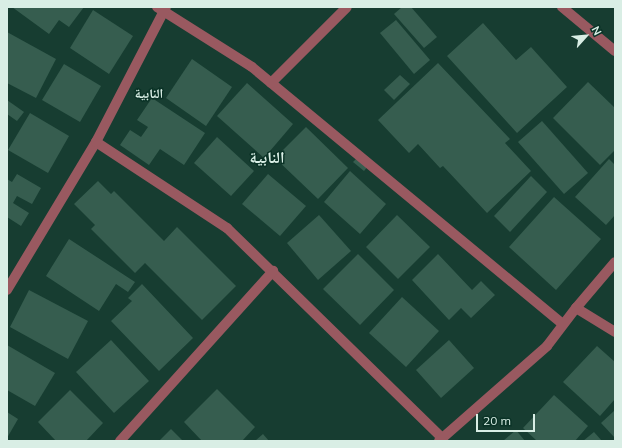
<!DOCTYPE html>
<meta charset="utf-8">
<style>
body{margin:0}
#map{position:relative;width:622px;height:448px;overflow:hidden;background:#173d31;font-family:Mulish,"Noto Naskh Arabic",sans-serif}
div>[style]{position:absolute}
.building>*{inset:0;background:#365d4f}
.minor>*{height:10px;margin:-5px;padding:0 5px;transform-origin:5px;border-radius:5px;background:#995960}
span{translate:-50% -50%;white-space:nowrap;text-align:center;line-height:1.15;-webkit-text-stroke:3px #0b3327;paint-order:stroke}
.neighbourhood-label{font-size:13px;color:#d9eee5;font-weight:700}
.district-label{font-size:16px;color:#d9eee5;font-weight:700}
.frame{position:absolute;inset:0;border:8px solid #d9eee5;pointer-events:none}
.north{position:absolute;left:566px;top:16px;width:40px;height:40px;-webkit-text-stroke:3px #0b3327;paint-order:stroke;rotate:63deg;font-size:11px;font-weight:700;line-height:16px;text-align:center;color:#d9eee5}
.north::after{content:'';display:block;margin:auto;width:14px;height:18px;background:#d9eee5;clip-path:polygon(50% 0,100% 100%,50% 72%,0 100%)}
.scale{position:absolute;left:476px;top:414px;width:59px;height:18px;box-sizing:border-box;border:2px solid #d9eee5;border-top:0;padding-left:5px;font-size:12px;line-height:14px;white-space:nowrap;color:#d9eee5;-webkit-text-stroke:3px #0b3327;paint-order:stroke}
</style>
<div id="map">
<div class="building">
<div style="clip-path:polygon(12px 7px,84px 7px,69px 27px,59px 20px,49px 34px)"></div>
<div style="clip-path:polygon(402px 7px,411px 7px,437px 37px,424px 48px,394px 14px)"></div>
<div style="clip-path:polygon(93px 10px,133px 36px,109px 74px,70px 48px)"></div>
<div style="clip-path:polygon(396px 20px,430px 60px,414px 74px,380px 33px)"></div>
<div style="clip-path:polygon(483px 23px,516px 60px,531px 47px,567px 87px,517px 133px,447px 56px)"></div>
<div style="clip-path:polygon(7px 32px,56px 59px,36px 98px,7px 83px)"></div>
<div style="clip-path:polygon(192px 59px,232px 87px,206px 126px,166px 98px)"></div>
<div style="clip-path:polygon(438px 63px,510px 139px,505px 143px,531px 171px,487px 213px,443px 166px,440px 168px,418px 144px,409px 153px,378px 120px)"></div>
<div style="clip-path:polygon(64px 64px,101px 86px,80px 122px,42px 100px)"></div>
<div style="clip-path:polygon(400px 75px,410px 84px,394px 100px,384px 90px)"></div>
<div style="clip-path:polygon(588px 82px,615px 108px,615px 150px,600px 165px,553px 118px)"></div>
<div style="clip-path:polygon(247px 83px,293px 124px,264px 158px,217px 116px)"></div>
<div style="clip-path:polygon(152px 98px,205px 133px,184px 165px,160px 149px,149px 165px,120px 145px,130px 130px,141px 137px,148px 127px,137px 120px)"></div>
<div style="clip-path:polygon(7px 100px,24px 112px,17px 121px,7px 114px)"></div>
<div style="clip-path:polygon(30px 113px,69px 136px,48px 173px,8px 150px)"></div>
<div style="clip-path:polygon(542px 121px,588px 173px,564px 194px,518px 142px)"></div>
<div style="clip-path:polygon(306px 127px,348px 168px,318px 199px,275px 158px)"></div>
<div style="clip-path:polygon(217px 137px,254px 171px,231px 196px,194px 163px)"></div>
<div style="clip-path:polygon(358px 157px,368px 166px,364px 171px,353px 162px)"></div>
<div style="clip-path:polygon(609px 159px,615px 165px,615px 215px,606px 225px,575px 197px)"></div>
<div style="clip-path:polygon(350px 171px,386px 204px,360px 234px,324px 202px)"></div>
<div style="clip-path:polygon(17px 174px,41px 188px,32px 204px,17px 196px,13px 203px,29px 213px,21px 226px,7px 217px,7px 179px,12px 182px)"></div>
<div style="clip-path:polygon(268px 174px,306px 206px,280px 236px,242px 204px)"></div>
<div style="clip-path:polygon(531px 176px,547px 192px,510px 232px,494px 216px)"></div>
<div style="clip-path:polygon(98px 181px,111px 194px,114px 191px,164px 241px,177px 227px,236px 286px,202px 320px,145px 263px,135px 273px,91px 229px,95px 225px,74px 204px)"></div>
<div style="clip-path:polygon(554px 197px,601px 239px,556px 290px,509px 247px)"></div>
<div style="clip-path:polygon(319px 215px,351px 251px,318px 280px,287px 243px)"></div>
<div style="clip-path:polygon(397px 215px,430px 247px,398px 279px,366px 247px)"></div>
<div style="clip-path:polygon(69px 239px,135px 282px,128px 292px,116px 284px,99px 311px,46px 276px)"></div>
<div style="clip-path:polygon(358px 254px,394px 290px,360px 325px,323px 289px)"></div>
<div style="clip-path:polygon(438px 254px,472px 290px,481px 281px,495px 295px,471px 318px,461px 308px,449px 320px,412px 280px)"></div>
<div style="clip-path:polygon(142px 284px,193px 338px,159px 371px,111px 321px,132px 301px,128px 298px)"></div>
<div style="clip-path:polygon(29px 290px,88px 321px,68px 359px,10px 327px)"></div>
<div style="clip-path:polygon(402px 297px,439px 331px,406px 367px,369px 333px)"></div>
<div style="clip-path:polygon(111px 340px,149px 381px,114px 413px,76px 372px)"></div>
<div style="clip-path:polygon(449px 340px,474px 368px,441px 398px,416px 370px)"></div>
<div style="clip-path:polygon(7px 345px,55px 373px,35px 406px,7px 390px)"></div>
<div style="clip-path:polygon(597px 346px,615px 362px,615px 399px,600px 416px,563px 382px)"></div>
<div style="clip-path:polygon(217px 389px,255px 427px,242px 441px,202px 441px,184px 422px)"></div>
<div style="clip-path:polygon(70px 390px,103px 423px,86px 441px,56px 441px,38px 422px)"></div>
<div style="clip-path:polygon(554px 395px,588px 426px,575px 441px,537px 441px,523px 428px)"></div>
<div style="clip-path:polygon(615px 410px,615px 438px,601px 423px)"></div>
<div style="clip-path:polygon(7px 412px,18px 419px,7px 438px)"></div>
<div style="clip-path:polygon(171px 429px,183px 441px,159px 441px)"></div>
<div style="clip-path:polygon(516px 430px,525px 441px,503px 441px)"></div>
<div style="clip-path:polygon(594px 432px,602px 441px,583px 441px)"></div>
<div style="clip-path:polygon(263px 434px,269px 441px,255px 441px)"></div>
</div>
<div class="minor">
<div style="left:157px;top:7px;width:112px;rotate:32.3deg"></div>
<div style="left:252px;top:67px;width:403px;rotate:39.6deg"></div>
<div style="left:562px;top:7px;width:69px;rotate:39.7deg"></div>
<div style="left:271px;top:83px;width:107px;rotate:-45deg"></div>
<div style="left:96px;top:142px;width:157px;rotate:33.3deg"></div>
<div style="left:227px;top:228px;width:301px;rotate:44.3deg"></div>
<div style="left:7px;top:290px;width:173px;rotate:-59deg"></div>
<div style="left:96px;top:142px;width:152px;rotate:-62.6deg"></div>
<div style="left:576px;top:308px;width:46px;rotate:31.6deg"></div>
<div style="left:120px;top:441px;width:229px;rotate:-48deg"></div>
<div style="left:439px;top:441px;width:144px;rotate:-41.3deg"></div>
<div style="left:547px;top:346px;width:48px;rotate:-52.7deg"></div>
<div style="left:576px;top:308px;width:60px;rotate:-49.7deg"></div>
</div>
<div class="neighbourhood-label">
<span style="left:149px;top:93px">النابية</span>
</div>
<div class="district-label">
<span style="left:267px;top:157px">النابية</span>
</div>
<div class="frame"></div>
<div class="north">N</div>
<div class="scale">20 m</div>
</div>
